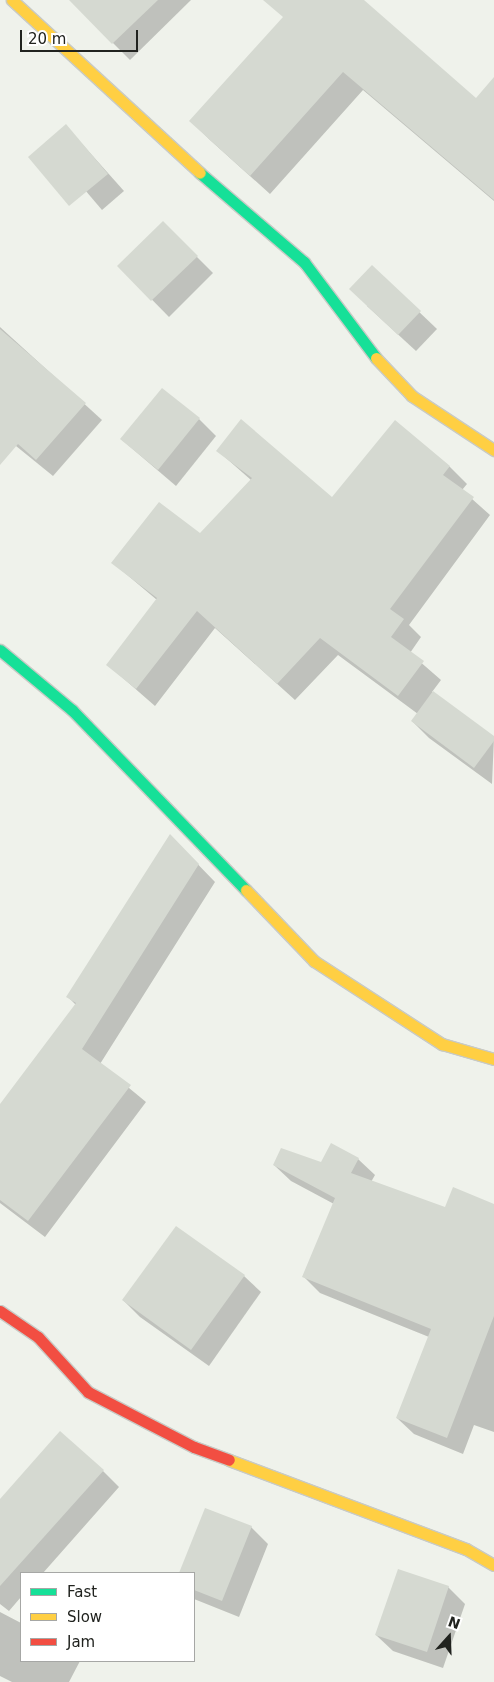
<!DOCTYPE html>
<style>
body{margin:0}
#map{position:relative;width:494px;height:1682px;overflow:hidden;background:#eff2eb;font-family:"DejaVu Sans",sans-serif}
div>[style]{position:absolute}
.shadow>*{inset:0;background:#0003}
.building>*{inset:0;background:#d5d9d1}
.roads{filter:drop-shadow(1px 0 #c8cac5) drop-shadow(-1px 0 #c8cac5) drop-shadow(0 1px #c8cac5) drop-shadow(0 -1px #c8cac5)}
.fast>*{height:11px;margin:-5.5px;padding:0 5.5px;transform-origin:5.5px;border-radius:5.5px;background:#16e098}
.slow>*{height:11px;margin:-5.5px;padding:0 5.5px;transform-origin:5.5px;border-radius:5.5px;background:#ffcf43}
.jam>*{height:11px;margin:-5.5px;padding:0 5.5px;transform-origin:5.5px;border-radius:5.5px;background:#f24e42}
span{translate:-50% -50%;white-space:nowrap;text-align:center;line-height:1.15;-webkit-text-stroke:4px #fff;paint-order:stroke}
.legend{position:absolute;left:20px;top:1572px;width:175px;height:90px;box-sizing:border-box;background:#fff;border:1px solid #a6a7a5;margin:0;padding:6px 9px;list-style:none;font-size:15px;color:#21231f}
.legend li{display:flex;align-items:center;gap:10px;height:25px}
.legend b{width:25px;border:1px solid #a6a7a5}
.north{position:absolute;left:424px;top:1612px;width:50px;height:50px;-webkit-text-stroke:4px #fff;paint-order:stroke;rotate:20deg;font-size:14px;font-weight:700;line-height:20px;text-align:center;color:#21231f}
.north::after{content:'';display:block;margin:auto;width:18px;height:22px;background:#21231f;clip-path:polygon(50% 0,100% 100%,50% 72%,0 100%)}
.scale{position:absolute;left:20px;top:30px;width:118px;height:22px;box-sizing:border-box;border:2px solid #21231f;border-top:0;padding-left:6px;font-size:15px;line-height:18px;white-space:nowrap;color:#21231f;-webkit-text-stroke:4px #fff;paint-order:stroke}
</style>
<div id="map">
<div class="shadow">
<div style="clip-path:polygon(80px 0,191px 0,130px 60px,75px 5px)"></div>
<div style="clip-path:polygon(283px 0,361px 0,476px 100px,494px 79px,494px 201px,363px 90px,270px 194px,210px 140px,191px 121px,284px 18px)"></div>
<div style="clip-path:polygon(66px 126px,124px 191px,102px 210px,45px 143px)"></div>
<div style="clip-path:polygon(163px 223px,213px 273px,169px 317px,119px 266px)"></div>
<div style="clip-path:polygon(372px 267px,437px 329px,416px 351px,367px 306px)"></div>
<div style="clip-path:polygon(0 327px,102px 420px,53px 476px,0 433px)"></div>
<div style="clip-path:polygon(199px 419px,216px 436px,176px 486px,121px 439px)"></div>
<div style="clip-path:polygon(395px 422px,450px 467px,467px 484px,462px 490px,490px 515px,409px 625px,421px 637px,410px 653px,441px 680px,432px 692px,494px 737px,492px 784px,429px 738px,412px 721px,418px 714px,338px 655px,295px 700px,215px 628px,155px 706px,108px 665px,157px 600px,113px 563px,200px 535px,251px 480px,218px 451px,332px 499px)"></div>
<div style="clip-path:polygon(186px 852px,215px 882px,100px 1064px,146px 1102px,45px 1237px,0 1203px,0 1106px,76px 1005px,68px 997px)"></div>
<div style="clip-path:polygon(358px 1159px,375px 1175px,371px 1182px,446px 1209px,494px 1205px,494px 1432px,474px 1425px,463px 1454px,414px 1434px,397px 1418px,429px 1337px,320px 1293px,304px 1277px,334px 1204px,291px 1181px,274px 1165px,321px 1164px)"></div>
<div style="clip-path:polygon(244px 1276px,261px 1292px,209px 1366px,140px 1317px,123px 1300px)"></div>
<div style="clip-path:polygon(103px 1471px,119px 1487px,43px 1573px,21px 1573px,21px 1597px,9px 1611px,0 1604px,0 1501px)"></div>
<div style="clip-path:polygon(206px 1509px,251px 1527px,268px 1544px,239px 1617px,194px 1599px,194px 1573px,181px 1573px)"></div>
<div style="clip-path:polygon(448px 1587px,465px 1604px,443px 1668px,393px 1651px,376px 1635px)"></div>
<div style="clip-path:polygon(0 1612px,21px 1623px,21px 1661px,80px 1661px,69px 1682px,12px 1682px,0 1676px)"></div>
</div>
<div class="building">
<div style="clip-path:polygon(69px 0,158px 0,112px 44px)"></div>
<div style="clip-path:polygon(263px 0,364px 0,476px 98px,494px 77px,494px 200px,343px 72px,250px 176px,189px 121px,283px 17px)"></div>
<div style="clip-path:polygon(66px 124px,108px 174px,69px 206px,28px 157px)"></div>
<div style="clip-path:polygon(163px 221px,198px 256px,151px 301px,117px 266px)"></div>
<div style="clip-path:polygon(372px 265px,421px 311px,398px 335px,349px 289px)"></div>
<div style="clip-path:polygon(0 329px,86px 403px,36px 460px,18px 444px,0 465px)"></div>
<div style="clip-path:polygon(162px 388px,200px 418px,158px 470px,120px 439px)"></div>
<div style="clip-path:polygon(241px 419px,332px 497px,395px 420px,450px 466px,443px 475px,474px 497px,390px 609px,404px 619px,391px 637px,424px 661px,398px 696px,320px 638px,277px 684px,197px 611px,136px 689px,106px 665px,157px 598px,111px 563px,159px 502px,200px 533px,252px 478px,216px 451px)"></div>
<div style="clip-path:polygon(433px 691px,494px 736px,494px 741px,474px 768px,411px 721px)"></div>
<div style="clip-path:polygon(170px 834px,199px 864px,82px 1049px,131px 1085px,28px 1221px,0 1200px,0 1104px,76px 1003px,66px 997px)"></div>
<div style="clip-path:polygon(331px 1143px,359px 1158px,351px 1173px,445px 1207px,453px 1187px,494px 1204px,494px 1316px,447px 1438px,396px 1418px,431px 1329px,302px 1277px,335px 1198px,273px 1165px,281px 1148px,321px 1162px)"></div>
<div style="clip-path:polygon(176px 1226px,245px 1275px,191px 1350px,122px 1300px)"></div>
<div style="clip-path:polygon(60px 1431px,104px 1470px,0 1586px,0 1499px)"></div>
<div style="clip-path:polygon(205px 1508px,252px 1526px,222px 1601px,194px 1590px,194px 1573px,179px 1573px)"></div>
<div style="clip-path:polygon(398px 1569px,449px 1586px,427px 1652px,375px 1635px)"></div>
</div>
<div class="roads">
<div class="fast">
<div style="left:200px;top:173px;width:137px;rotate:40.6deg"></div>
<div style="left:304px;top:262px;width:120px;rotate:53.1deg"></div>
<div style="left:0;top:650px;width:94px;rotate:39.8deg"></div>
<div style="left:72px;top:710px;width:250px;rotate:46deg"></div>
</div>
<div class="slow">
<div style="left:12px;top:0;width:255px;rotate:42.6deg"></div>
<div style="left:376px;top:358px;width:52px;rotate:46.5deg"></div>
<div style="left:412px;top:396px;width:98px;rotate:33.4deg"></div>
<div style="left:246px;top:890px;width:98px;rotate:46.2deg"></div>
<div style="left:314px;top:961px;width:153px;rotate:33deg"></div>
<div style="left:442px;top:1044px;width:54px;rotate:16.1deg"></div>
<div style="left:229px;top:1460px;width:253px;rotate:20.6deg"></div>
<div style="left:466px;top:1549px;width:32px;rotate:30deg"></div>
</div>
<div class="jam">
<div style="left:0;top:1311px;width:46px;rotate:34.4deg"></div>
<div style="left:38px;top:1337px;width:74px;rotate:47.7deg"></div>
<div style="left:88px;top:1392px;width:119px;rotate:27.4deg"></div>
<div style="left:194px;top:1447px;width:37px;rotate:20deg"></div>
</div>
</div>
<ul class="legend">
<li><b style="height:6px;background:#16e098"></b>Fast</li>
<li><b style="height:6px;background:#ffcf43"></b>Slow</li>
<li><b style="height:6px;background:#f24e42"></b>Jam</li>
</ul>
<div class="north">N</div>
<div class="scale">20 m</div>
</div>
